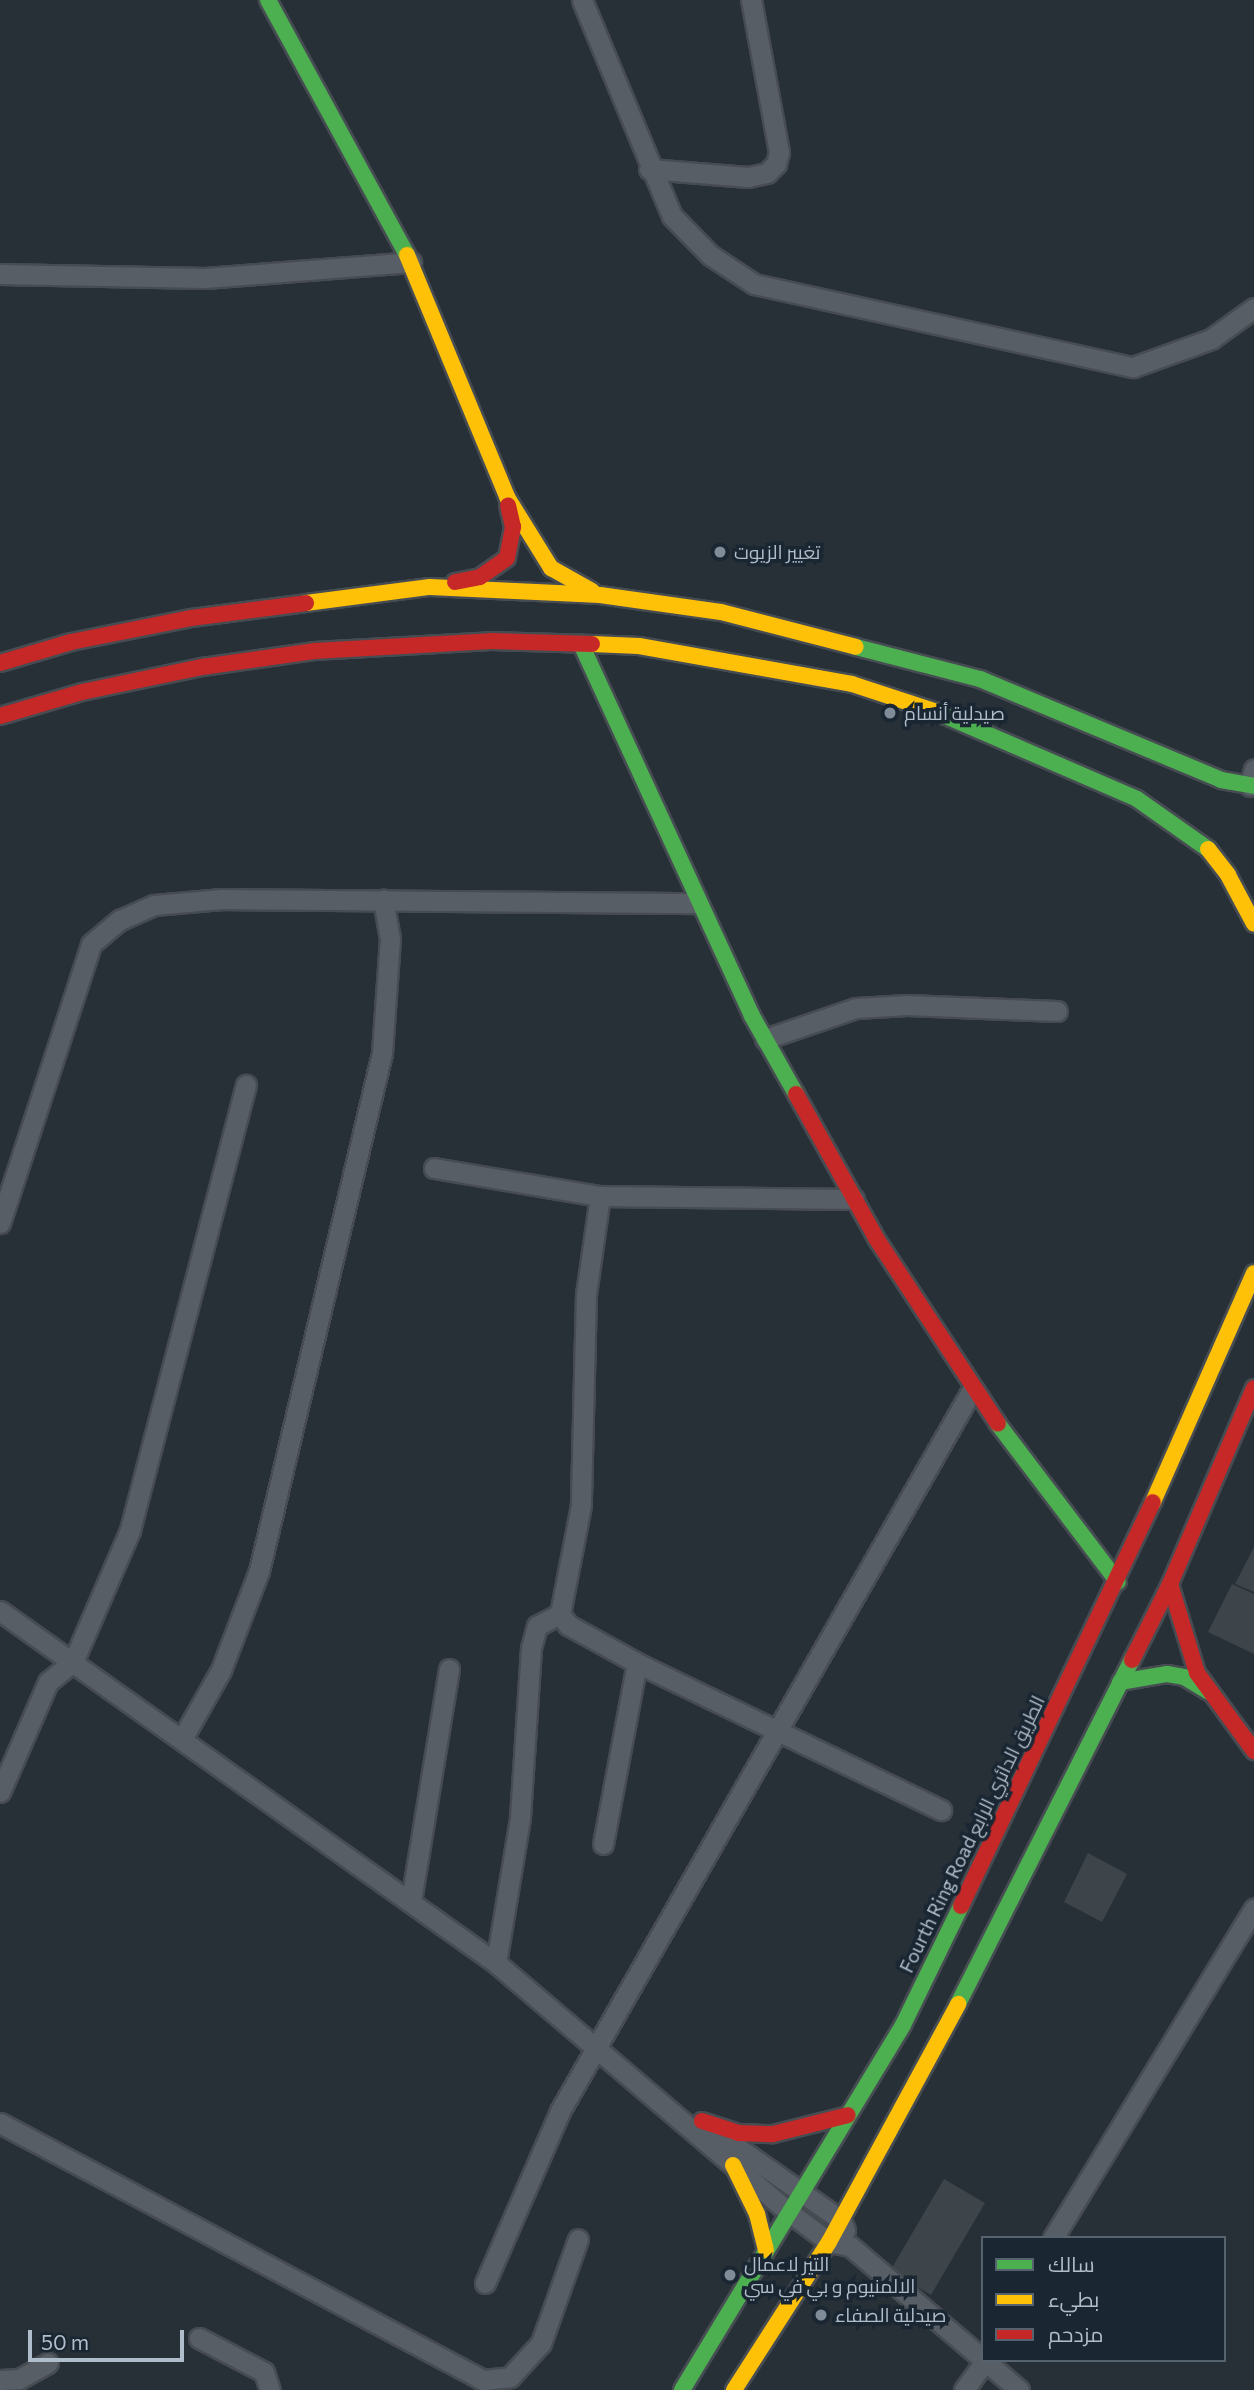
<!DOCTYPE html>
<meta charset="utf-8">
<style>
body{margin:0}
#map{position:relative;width:1254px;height:2390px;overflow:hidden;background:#273037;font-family:Commissioner,Cairo,sans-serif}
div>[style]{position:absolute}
.building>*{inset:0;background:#3d444a}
.roads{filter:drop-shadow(2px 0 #464c52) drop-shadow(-2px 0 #464c52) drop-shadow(0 2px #464c52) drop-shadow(0 -2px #464c52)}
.street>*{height:19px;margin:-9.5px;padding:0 9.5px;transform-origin:9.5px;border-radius:9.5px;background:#585e66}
.fast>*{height:16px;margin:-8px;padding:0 8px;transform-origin:8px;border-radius:8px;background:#4caf50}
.slow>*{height:16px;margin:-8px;padding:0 8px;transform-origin:8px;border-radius:8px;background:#ffc107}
.jam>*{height:16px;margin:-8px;padding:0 8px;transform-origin:8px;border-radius:8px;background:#c62828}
.dots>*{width:19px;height:19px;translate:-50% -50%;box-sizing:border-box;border:4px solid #1a2733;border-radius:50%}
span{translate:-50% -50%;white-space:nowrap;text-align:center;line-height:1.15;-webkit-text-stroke:7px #1a2733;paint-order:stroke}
.poi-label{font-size:19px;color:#b0bdca}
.left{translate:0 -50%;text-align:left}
.street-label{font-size:19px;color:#b0bdca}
.legend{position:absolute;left:981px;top:2236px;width:245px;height:126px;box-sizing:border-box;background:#1a2733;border:2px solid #56636f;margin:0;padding:9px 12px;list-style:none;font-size:21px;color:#b0bdca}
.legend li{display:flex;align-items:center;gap:14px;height:35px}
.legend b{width:35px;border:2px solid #56636f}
.scale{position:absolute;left:28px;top:2330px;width:156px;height:32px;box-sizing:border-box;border:4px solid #b0bdca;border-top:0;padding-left:9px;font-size:21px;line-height:24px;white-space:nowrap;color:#b0bdca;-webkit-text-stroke:5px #1a2733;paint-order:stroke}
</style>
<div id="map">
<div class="building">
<div style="clip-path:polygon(1254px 1547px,1254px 1592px,1235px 1584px)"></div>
<div style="clip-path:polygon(1232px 1584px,1254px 1594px,1254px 1654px,1208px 1632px)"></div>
<div style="clip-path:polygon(1088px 1853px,1127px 1874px,1102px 1922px,1064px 1902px)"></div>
<div style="clip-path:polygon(944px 2179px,985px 2203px,931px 2295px,890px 2271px)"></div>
</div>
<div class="roads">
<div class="street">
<div style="left:582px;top:0;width:234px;rotate:67.4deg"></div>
<div style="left:672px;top:216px;width:54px;rotate:45.7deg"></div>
<div style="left:710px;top:255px;width:53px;rotate:33.4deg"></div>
<div style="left:754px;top:284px;width:388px;rotate:12.4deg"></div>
<div style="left:1133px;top:367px;width:83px;rotate:-19.7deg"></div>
<div style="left:1211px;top:339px;width:53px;rotate:-35.8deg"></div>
<div style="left:649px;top:169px;width:99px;rotate:4.6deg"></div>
<div style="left:748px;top:177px;width:19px;rotate:-12deg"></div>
<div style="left:767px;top:173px;width:13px;rotate:-45deg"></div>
<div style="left:776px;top:164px;width:12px;rotate:-76deg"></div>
<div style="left:779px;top:152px;width:155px;rotate:-100.4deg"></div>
<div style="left:0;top:274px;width:205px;rotate:1.1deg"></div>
<div style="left:205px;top:278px;width:207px;rotate:-4.4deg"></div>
<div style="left:1250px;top:786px;width:17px;rotate:-77deg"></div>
<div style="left:765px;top:1039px;width:96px;rotate:-18.8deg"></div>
<div style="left:856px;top:1008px;width:51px;rotate:-3.4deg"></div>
<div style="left:907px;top:1005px;width:150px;rotate:2.3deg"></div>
<div style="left:434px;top:1168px;width:168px;rotate:9.6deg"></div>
<div style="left:600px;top:1196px;width:254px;rotate:0.7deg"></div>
<div style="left:600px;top:1196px;width:99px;rotate:98.1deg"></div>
<div style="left:586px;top:1294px;width:211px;rotate:91.4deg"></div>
<div style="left:581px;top:1505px;width:111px;rotate:100.9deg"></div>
<div style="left:560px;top:1614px;width:14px;rotate:54deg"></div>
<div style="left:568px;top:1625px;width:79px;rotate:28.8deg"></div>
<div style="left:637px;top:1663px;width:338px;rotate:25.8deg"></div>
<div style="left:0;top:1223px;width:293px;rotate:-71.9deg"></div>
<div style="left:91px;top:944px;width:38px;rotate:-40deg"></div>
<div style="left:120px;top:920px;width:37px;rotate:-24deg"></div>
<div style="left:154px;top:905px;width:68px;rotate:-5deg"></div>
<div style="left:222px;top:899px;width:474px;rotate:0.5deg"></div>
<div style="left:0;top:1611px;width:608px;rotate:35.36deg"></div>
<div style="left:496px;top:1963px;width:385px;rotate:40.4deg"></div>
<div style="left:789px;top:2212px;width:50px;rotate:36.9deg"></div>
<div style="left:829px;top:2242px;width:21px;rotate:11deg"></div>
<div style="left:850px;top:2246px;width:222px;rotate:40.4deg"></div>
<div style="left:182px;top:1739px;width:79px;rotate:-60.5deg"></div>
<div style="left:221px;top:1670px;width:106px;rotate:-69deg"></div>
<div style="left:259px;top:1571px;width:532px;rotate:-76.64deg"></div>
<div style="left:382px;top:1053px;width:114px;rotate:-86deg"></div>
<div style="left:390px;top:939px;width:40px;rotate:-100deg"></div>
<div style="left:0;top:1792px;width:120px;rotate:-66.4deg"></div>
<div style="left:48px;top:1682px;width:32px;rotate:-39deg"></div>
<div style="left:73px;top:1662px;width:144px;rotate:-66.6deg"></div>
<div style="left:130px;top:1530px;width:460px;rotate:-75.4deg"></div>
<div style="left:603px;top:1844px;width:184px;rotate:-79.4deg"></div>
<div style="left:411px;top:1901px;width:235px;rotate:-80.7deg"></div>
<div style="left:496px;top:1963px;width:147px;rotate:-80.6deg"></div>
<div style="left:520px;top:1818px;width:170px;rotate:-86.3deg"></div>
<div style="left:531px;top:1648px;width:23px;rotate:-75deg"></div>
<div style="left:537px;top:1626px;width:26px;rotate:-28deg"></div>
<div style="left:0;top:2123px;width:547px;rotate:28.02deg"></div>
<div style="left:483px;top:2380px;width:27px;rotate:-6deg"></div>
<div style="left:510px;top:2377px;width:46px;rotate:-47.6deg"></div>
<div style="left:541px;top:2343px;width:110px;rotate:-70.4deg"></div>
<div style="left:717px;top:2133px;width:151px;rotate:35.1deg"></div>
<div style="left:841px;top:2220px;width:11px;rotate:68deg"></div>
<div style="left:1053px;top:2238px;width:386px;rotate:-58.6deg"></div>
<div style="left:485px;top:2283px;width:188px;rotate:-66.4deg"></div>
<div style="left:560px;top:2111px;width:830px;rotate:-60.26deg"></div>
<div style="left:199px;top:2338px;width:73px;rotate:27.6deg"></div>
<div style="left:264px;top:2372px;width:19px;rotate:72deg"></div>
<div style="left:0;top:2380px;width:19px;rotate:-3deg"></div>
<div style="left:19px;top:2379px;width:33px;rotate:-29deg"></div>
<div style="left:964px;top:2390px;width:37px;rotate:-54deg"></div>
</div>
<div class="fast">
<div style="left:268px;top:0;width:290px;rotate:61.4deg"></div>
<div style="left:581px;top:644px;width:409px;rotate:65.3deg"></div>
<div style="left:752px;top:1016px;width:90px;rotate:60.6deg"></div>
<div style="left:856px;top:647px;width:128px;rotate:14.5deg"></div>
<div style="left:980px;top:679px;width:261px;rotate:22.7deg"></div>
<div style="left:1221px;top:780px;width:34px;rotate:10deg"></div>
<div style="left:934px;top:711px;width:221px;rotate:23.4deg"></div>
<div style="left:1137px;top:799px;width:87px;rotate:35.2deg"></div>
<div style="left:998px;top:1424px;width:198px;rotate:52.8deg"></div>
<div style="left:1120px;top:1682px;width:48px;rotate:-9.7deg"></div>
<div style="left:1167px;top:1674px;width:17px;rotate:10deg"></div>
<div style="left:1184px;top:1677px;width:29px;rotate:31deg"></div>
<div style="left:958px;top:2004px;width:386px;rotate:-63.2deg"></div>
<div style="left:682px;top:2390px;width:427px;rotate:-58.8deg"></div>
<div style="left:903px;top:2025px;width:132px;rotate:-64deg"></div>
</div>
<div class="slow">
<div style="left:407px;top:255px;width:262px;rotate:67.5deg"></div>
<div style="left:507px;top:497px;width:84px;rotate:58.2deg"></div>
<div style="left:551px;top:568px;width:47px;rotate:29.3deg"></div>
<div style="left:306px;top:603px;width:125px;rotate:-7.4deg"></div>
<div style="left:430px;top:587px;width:170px;rotate:2.7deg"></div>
<div style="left:600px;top:595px;width:122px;rotate:8deg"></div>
<div style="left:721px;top:612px;width:139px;rotate:14.5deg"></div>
<div style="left:592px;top:644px;width:47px;rotate:2.4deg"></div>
<div style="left:639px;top:646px;width:216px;rotate:10.1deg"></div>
<div style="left:852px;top:684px;width:86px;rotate:18.2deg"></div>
<div style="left:1208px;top:849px;width:33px;rotate:52deg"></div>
<div style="left:1228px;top:875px;width:55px;rotate:62deg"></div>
<div style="left:1153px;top:1502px;width:250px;rotate:-66.2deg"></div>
<div style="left:733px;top:2165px;width:55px;rotate:63.9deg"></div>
<div style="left:757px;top:2214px;width:37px;rotate:76deg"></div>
<div style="left:734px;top:2390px;width:176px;rotate:-57.3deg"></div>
<div style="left:829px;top:2242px;width:271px;rotate:-61.5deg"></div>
</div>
<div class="jam">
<div style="left:455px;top:582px;width:25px;rotate:-11deg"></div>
<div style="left:480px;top:577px;width:33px;rotate:-35deg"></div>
<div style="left:507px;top:558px;width:32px;rotate:-79deg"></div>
<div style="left:513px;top:527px;width:22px;rotate:-103deg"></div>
<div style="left:0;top:663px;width:74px;rotate:-16.5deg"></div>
<div style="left:71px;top:642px;width:122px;rotate:-11.3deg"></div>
<div style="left:191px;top:618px;width:116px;rotate:-7.4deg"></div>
<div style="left:0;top:716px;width:85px;rotate:-16.3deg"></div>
<div style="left:82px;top:692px;width:123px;rotate:-11.8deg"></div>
<div style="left:202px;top:667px;width:113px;rotate:-8.1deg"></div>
<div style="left:314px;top:651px;width:177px;rotate:-3.2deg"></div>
<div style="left:491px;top:641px;width:101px;rotate:1.7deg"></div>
<div style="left:796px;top:1094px;width:165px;rotate:60.9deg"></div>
<div style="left:876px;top:1238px;width:222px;rotate:56.7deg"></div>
<div style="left:1170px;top:1584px;width:93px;rotate:73.1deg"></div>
<div style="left:1197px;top:1673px;width:97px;rotate:53.8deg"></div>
<div style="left:1132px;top:1660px;width:85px;rotate:-63.4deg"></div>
<div style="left:1170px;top:1584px;width:213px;rotate:-66.8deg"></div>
<div style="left:961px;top:1906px;width:447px;rotate:-64.6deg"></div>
<div style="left:702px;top:2121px;width:38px;rotate:18deg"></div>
<div style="left:738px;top:2133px;width:35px;rotate:2deg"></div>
<div style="left:773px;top:2134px;width:77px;rotate:-14.2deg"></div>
</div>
</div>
<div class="dots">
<div style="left:720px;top:552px;background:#808c97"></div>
<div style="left:890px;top:713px;background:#808c97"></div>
<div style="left:730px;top:2275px;background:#808c97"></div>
<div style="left:821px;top:2315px;background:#808c97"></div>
</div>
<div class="poi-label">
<span class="left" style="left:734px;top:552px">تغيير الزيوت</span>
<span class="left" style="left:904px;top:713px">صيدلية أنسام</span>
<span class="left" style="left:744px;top:2275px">التير لاعمال<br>الالمنيوم و بي في سي</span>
<span class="left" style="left:835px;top:2315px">صيدلية الصفاء</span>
</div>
<div class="street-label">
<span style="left:972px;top:1834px;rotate:-64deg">Fourth Ring Road الطريق الدائري الرابع</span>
</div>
<ul class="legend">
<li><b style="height:9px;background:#4caf50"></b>سالك</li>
<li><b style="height:9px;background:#ffc107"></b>بطيء</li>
<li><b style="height:9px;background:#c62828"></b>مزدحم</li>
</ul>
<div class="scale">50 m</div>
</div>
